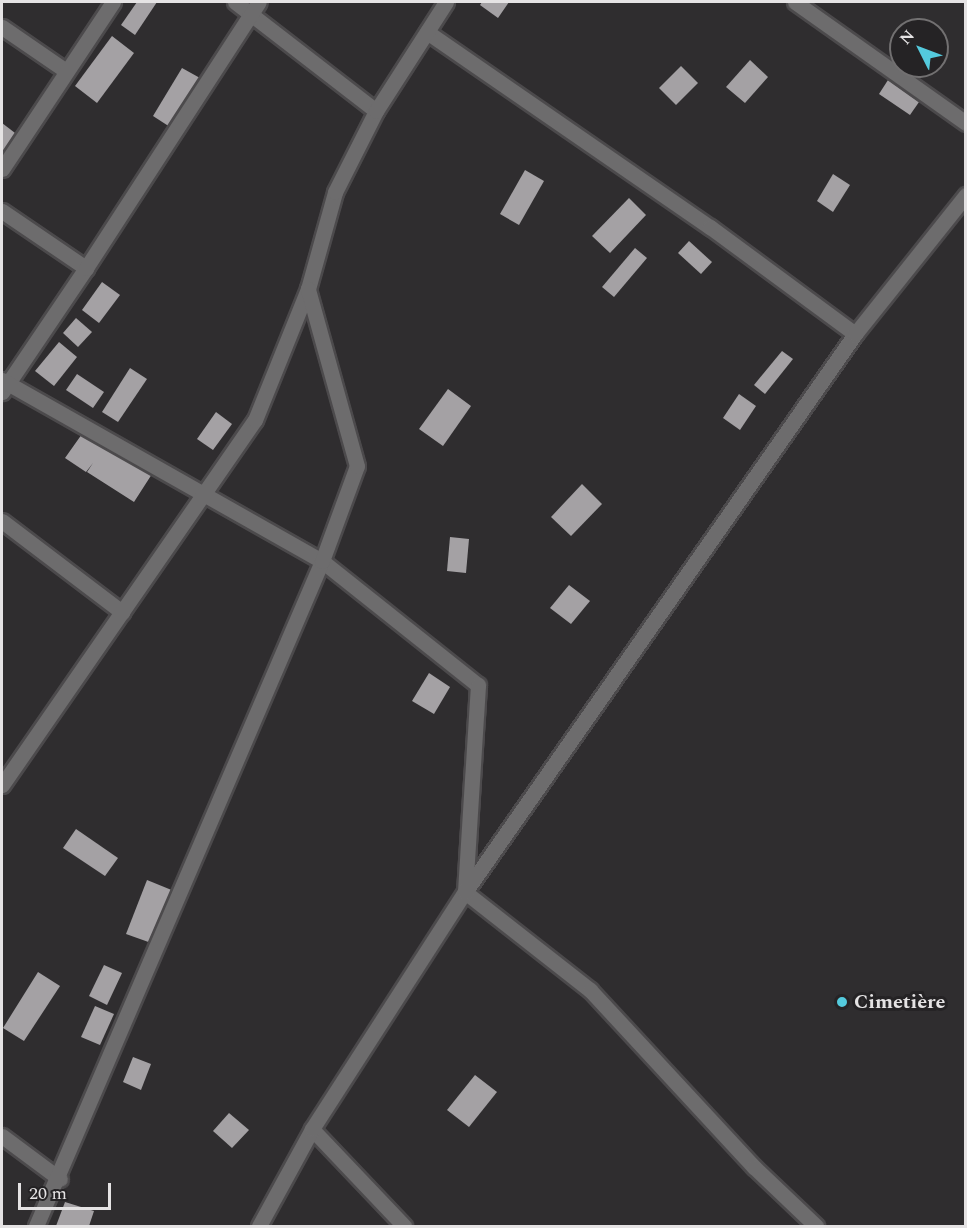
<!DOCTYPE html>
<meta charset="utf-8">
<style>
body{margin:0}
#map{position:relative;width:967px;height:1228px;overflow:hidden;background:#2f2d2f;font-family:Spectral,serif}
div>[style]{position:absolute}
.building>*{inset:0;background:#a4a1a4}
.roads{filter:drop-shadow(2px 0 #4c4a4c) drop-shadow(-2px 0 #4c4a4c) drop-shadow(0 2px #4c4a4c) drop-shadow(0 -2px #4c4a4c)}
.street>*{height:15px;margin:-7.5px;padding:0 7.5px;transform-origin:7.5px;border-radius:7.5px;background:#6d6c6d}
.dots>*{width:16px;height:16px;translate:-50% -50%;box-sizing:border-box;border:3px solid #252325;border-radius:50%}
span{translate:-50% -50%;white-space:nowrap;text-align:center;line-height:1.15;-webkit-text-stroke:6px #252325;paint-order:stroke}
.poi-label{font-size:20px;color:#e5e3e4;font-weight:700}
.left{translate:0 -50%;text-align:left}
.frame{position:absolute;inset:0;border:3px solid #e5e3e4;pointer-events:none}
.north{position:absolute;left:889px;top:18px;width:60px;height:60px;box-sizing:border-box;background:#252325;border:2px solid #727071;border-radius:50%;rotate:312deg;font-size:16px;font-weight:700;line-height:24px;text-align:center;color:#e5e3e4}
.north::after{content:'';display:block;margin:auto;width:21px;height:27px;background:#54cadd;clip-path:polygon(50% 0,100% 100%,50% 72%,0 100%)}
.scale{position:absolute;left:18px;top:1183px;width:93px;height:27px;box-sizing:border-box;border:3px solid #e5e3e4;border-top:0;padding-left:8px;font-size:18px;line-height:21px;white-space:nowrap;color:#e5e3e4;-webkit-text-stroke:4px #252325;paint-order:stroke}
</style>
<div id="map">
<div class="building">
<div style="clip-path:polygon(137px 2px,157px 2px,135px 35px,121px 25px)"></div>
<div style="clip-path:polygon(482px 2px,509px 2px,498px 18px,480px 5px)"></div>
<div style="clip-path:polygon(112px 36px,134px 53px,97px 103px,75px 86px)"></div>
<div style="clip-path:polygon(750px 60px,768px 77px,745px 103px,726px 87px)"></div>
<div style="clip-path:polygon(681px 66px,698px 83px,676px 105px,659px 88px)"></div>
<div style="clip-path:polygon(182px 68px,200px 78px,170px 127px,153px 116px)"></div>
<div style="clip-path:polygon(888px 80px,919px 102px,910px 115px,879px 94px)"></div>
<div style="clip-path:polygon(2px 123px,19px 136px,2px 160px)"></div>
<div style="clip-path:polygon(525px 170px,544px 181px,519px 225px,500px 214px)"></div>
<div style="clip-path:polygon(833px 174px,850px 185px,833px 212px,817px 201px)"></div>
<div style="clip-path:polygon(629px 198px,646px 215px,610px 253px,592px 236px)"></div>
<div style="clip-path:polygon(689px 241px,712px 262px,701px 274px,678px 253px)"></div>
<div style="clip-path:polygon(635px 248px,647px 258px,614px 297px,602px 287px)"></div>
<div style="clip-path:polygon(102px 282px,120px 295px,99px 323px,82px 310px)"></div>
<div style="clip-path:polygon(76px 318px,92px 332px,78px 347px,63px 333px)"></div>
<div style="clip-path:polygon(59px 342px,77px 357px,54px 386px,35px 371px)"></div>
<div style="clip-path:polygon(782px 351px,793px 359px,765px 394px,754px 385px)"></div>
<div style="clip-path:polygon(130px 368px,147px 379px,118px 422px,102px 412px)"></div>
<div style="clip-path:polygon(77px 374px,104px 392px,93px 408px,66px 390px)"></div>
<div style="clip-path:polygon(448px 389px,471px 406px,443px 446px,419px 429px)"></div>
<div style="clip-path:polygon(739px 394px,756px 406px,740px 430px,723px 418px)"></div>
<div style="clip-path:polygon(216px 412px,232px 424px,213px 450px,197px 439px)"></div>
<div style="clip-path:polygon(82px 434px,152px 474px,134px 502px,87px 472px,93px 463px,86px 472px,65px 458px)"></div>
<div style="clip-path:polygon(582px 484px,602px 504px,571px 536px,551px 517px)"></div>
<div style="clip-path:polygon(450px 537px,469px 539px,466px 573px,447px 571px)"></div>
<div style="clip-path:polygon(569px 585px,590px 601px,571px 624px,550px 608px)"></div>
<div style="clip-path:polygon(429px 673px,450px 687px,434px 714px,412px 701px)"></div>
<div style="clip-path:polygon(76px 829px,118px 858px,105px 876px,63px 848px)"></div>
<div style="clip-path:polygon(147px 880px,174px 891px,154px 944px,126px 934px)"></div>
<div style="clip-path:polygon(104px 965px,122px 973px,107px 1005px,89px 996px)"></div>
<div style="clip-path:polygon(38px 972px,60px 986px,24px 1041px,3px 1028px)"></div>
<div style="clip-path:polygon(95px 1006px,114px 1014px,100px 1045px,81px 1037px)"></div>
<div style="clip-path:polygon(133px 1057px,151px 1064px,141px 1090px,123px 1082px)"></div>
<div style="clip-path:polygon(475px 1075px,497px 1092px,469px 1127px,447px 1110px)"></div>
<div style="clip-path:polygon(229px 1113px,249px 1130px,232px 1148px,213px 1131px)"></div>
<div style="clip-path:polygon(65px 1202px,94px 1211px,89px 1226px,56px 1226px)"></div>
</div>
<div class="roads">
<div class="street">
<div style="left:235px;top:2px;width:178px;rotate:37.7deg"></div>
<div style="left:795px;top:2px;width:209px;rotate:35.3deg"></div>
<div style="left:2px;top:27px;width:78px;rotate:34.5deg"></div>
<div style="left:427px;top:32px;width:344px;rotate:34.6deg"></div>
<div style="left:710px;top:227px;width:180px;rotate:36.4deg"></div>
<div style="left:2px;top:169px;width:201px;rotate:-56.4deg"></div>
<div style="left:2px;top:211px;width:102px;rotate:34.2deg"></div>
<div style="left:86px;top:268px;width:150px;rotate:124.1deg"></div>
<div style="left:86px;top:268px;width:317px;rotate:-57deg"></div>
<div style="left:2px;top:380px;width:368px;rotate:29.5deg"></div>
<div style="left:322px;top:561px;width:199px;rotate:38.5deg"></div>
<div style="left:478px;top:685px;width:207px;rotate:93.6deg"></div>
<div style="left:465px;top:892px;width:159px;rotate:38.1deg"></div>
<div style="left:590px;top:990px;width:241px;rotate:47.2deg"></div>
<div style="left:754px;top:1167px;width:86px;rotate:43.6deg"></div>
<div style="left:2px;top:521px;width:151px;rotate:37.2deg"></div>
<div style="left:2px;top:785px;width:444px;rotate:-55.3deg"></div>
<div style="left:255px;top:420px;width:141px;rotate:-68deg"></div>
<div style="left:308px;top:289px;width:101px;rotate:-74.4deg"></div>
<div style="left:335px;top:192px;width:91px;rotate:-63.2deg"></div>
<div style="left:376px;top:111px;width:130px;rotate:-57.3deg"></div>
<div style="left:312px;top:1129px;width:134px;rotate:46.5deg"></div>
<div style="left:2px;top:1136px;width:72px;rotate:36.6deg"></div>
<div style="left:36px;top:1226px;width:724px;rotate:-66.73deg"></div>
<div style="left:322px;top:561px;width:101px;rotate:-69.8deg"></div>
<div style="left:357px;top:466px;width:184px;rotate:-105.5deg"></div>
<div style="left:259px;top:1226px;width:111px;rotate:-61.3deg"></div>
<div style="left:312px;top:1129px;width:282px;rotate:-57.2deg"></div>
<div style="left:465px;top:892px;width:681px;rotate:-55.05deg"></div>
<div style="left:855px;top:334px;width:178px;rotate:-51.4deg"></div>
</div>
</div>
<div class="dots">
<div style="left:842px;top:1002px;background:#54cadd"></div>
</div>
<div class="poi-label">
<span class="left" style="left:854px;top:1002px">Cimetière</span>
</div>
<div class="frame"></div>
<div class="north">N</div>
<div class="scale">20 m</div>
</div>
